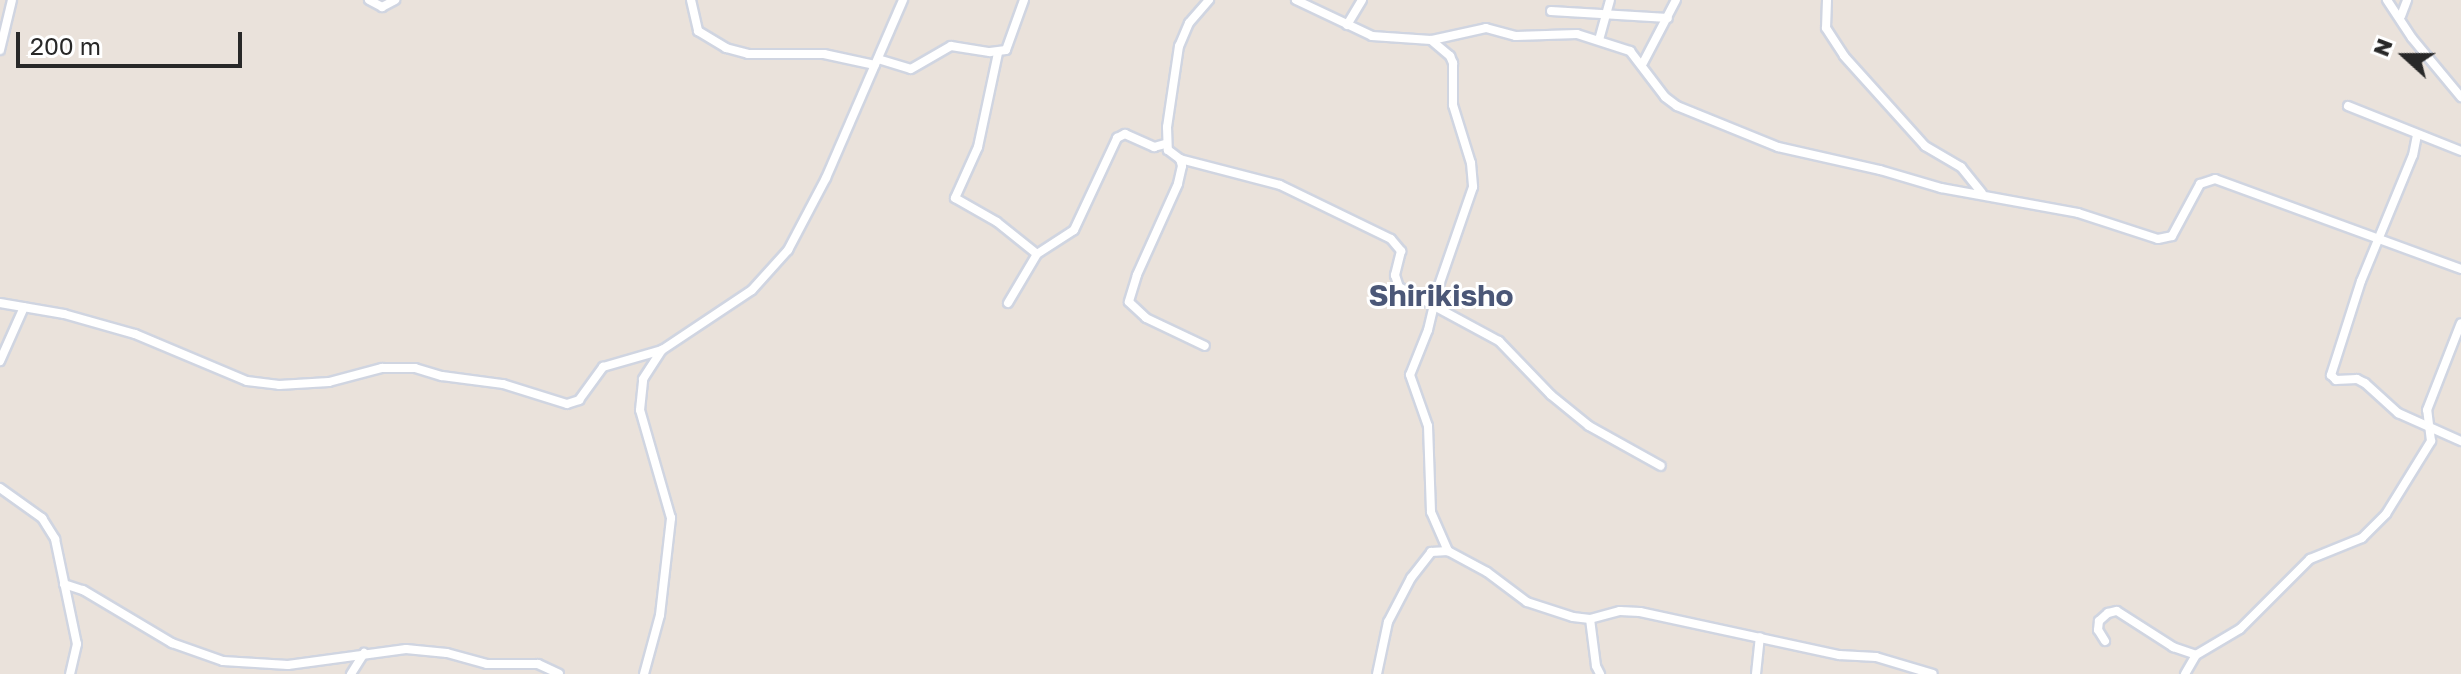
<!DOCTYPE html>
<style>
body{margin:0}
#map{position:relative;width:2461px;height:674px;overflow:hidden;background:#eae2db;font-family:"Golos Text",sans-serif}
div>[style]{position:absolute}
.roads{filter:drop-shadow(2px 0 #d0d5e1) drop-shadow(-2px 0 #d0d5e1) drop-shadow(0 2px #d0d5e1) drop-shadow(0 -2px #d0d5e1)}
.street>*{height:8px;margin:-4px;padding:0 4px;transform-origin:4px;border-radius:4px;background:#fff}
span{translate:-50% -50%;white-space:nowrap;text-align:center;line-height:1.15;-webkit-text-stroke:6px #fff;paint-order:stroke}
.quarter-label{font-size:30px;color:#4b5777;font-weight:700}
.north{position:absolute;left:2365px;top:16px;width:80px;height:80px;-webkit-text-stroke:6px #fff;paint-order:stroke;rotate:291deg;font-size:22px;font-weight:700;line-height:32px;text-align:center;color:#282828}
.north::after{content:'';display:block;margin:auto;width:28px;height:36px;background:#282828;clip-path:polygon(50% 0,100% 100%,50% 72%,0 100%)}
.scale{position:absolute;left:16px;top:32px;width:226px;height:36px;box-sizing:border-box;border:4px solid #282828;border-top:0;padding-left:10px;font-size:24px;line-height:28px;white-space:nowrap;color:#282828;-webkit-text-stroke:6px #fff;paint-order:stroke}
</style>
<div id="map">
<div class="roads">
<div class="street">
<div style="left:369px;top:0;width:15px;rotate:28deg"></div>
<div style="left:382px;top:7px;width:15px;rotate:-28deg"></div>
<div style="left:691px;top:0;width:32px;rotate:77deg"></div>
<div style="left:698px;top:31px;width:33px;rotate:31deg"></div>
<div style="left:726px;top:48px;width:23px;rotate:15deg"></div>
<div style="left:748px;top:54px;width:76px"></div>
<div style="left:824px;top:54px;width:52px;rotate:12.2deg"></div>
<div style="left:1209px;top:0;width:30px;rotate:131deg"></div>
<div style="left:1189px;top:23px;width:25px;rotate:113deg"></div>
<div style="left:1179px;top:46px;width:82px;rotate:98.4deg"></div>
<div style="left:1167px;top:127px;width:23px;rotate:88deg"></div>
<div style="left:1168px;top:150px;width:15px;rotate:37deg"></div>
<div style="left:1180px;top:159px;width:103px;rotate:14.6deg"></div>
<div style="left:1280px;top:185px;width:123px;rotate:25.9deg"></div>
<div style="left:1391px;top:239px;width:16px;rotate:50deg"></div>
<div style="left:1401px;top:251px;width:25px;rotate:104deg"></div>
<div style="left:1395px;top:275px;width:13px;rotate:72deg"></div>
<div style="left:1399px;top:287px;width:114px;rotate:28.4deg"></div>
<div style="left:1499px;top:341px;width:75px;rotate:46.1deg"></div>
<div style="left:1551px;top:395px;width:49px;rotate:39.2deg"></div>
<div style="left:1589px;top:426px;width:82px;rotate:29.1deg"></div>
<div style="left:1296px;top:0;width:84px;rotate:25.3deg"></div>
<div style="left:1372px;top:36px;width:59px;rotate:3.9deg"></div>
<div style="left:1431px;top:40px;width:25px;rotate:40deg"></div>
<div style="left:1450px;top:56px;width:8px;rotate:67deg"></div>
<div style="left:1453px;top:63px;width:42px;rotate:90deg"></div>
<div style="left:1453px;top:105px;width:61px;rotate:72.8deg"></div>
<div style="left:1471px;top:163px;width:24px;rotate:85deg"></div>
<div style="left:1473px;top:187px;width:107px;rotate:109.1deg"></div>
<div style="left:1438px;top:288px;width:43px;rotate:103.4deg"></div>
<div style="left:1428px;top:330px;width:48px;rotate:111.8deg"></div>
<div style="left:1410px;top:375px;width:54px;rotate:70.6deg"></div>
<div style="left:1428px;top:426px;width:86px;rotate:88deg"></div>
<div style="left:1431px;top:512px;width:43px;rotate:66.4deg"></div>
<div style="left:1448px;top:551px;width:44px;rotate:28.3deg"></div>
<div style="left:1487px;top:572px;width:50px;rotate:36.9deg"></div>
<div style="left:1527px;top:602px;width:48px;rotate:18.1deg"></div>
<div style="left:1573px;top:617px;width:17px;rotate:7deg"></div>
<div style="left:1590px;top:619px;width:31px;rotate:-15deg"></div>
<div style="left:1620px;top:611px;width:20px;rotate:3deg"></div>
<div style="left:1640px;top:612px;width:204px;rotate:12.2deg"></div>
<div style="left:1839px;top:655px;width:37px;rotate:3deg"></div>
<div style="left:1876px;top:657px;width:59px;rotate:16.6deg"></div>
<div style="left:1827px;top:0;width:28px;rotate:92deg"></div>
<div style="left:1826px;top:28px;width:33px;rotate:57deg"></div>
<div style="left:1844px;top:56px;width:121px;rotate:48deg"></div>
<div style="left:1925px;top:146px;width:42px;rotate:30.3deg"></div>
<div style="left:1961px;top:167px;width:33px;rotate:51deg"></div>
<div style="left:2387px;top:0;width:45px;rotate:56.7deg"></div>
<div style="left:2412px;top:38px;width:77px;rotate:50.3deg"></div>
<div style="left:1551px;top:11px;width:117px;rotate:3.4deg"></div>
<div style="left:2401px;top:16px;width:17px;rotate:-69deg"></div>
<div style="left:1347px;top:25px;width:29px;rotate:-59deg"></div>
<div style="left:1432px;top:40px;width:55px;rotate:-12.5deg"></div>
<div style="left:1486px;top:28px;width:31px;rotate:15deg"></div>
<div style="left:1516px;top:36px;width:61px;rotate:-1.9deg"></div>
<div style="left:1577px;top:34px;width:56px;rotate:17.8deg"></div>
<div style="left:1630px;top:51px;width:58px;rotate:52.7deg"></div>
<div style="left:1665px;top:97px;width:15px;rotate:37deg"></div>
<div style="left:1677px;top:106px;width:109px;rotate:22.1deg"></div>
<div style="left:1778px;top:147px;width:105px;rotate:12.7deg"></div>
<div style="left:1880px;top:170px;width:64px;rotate:16.4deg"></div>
<div style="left:1941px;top:188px;width:139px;rotate:10.3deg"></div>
<div style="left:2078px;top:213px;width:84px;rotate:18deg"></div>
<div style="left:2158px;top:239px;width:14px;rotate:-12deg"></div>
<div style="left:2172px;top:236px;width:59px;rotate:-61.7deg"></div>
<div style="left:2200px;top:184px;width:16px;rotate:-18deg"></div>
<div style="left:2215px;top:179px;width:262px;rotate:20.1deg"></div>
<div style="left:1599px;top:40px;width:41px;rotate:-74.6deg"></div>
<div style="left:0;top:50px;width:51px;rotate:-76.5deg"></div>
<div style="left:998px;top:53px;width:96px;rotate:102deg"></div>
<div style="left:978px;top:147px;width:56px;rotate:114.3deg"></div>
<div style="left:955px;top:198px;width:48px;rotate:29.7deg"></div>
<div style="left:997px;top:222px;width:51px;rotate:38.7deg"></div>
<div style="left:878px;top:59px;width:34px;rotate:17deg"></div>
<div style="left:911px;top:69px;width:46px;rotate:-29.9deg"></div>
<div style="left:951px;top:46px;width:39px;rotate:9deg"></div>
<div style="left:990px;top:52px;width:16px;rotate:-7deg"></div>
<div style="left:1006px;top:50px;width:53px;rotate:-70.2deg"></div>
<div style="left:1643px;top:63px;width:71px;rotate:-62.4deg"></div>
<div style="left:2348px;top:106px;width:122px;rotate:21.7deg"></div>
<div style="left:2417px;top:135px;width:20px;rotate:101deg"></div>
<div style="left:2413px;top:155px;width:136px;rotate:112.4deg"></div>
<div style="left:2361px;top:281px;width:99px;rotate:107.7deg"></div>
<div style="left:2331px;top:375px;width:7px;rotate:45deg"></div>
<div style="left:2336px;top:380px;width:21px;rotate:-3deg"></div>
<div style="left:2357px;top:379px;width:9px;rotate:27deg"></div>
<div style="left:2365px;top:383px;width:45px;rotate:42.3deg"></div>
<div style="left:2398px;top:413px;width:69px;rotate:24deg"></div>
<div style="left:1180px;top:159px;width:7px;rotate:74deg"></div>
<div style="left:1182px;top:166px;width:18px;rotate:103deg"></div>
<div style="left:1178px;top:184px;width:100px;rotate:114.3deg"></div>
<div style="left:1137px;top:275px;width:28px;rotate:107deg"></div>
<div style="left:1129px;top:302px;width:23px;rotate:43deg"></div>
<div style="left:1146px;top:318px;width:65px;rotate:25.4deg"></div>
<div style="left:0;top:303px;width:65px;rotate:9.8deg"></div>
<div style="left:64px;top:314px;width:74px;rotate:15.7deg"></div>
<div style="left:135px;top:334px;width:121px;rotate:22.8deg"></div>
<div style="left:247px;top:381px;width:32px;rotate:7deg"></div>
<div style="left:279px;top:385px;width:50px;rotate:-3.4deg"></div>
<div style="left:329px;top:382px;width:55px;rotate:-14.8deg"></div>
<div style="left:382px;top:368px;width:33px"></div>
<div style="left:415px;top:368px;width:28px;rotate:17deg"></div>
<div style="left:442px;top:376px;width:62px;rotate:7.5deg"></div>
<div style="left:503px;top:384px;width:67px;rotate:17.4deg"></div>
<div style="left:567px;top:404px;width:13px;rotate:-18deg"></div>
<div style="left:579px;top:400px;width:41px;rotate:-54deg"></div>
<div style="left:603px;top:367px;width:61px;rotate:-16.1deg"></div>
<div style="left:1008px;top:303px;width:57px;rotate:-59.4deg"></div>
<div style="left:1037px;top:254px;width:44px;rotate:-33deg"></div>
<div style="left:1074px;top:230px;width:102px;rotate:-64.9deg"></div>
<div style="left:1117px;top:138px;width:9px;rotate:-27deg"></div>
<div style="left:1125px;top:134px;width:32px;rotate:24deg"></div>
<div style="left:1154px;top:147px;width:11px;rotate:-15deg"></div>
<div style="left:0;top:361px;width:59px;rotate:-66deg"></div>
<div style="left:0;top:488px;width:52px;rotate:35.5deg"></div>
<div style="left:42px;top:518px;width:25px;rotate:58deg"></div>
<div style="left:55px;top:539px;width:107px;rotate:78.2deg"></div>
<div style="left:77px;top:644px;width:31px;rotate:103deg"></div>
<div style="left:64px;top:584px;width:20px;rotate:18deg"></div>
<div style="left:83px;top:590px;width:104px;rotate:30.8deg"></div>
<div style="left:172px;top:643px;width:54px;rotate:19.4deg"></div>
<div style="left:223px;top:661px;width:65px;rotate:3.5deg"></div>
<div style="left:288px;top:665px;width:119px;rotate:-7.7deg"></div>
<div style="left:406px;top:649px;width:41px;rotate:5.6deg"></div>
<div style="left:447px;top:653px;width:41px;rotate:15.4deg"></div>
<div style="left:487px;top:664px;width:51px"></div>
<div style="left:538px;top:664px;width:23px;rotate:25deg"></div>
<div style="left:1590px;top:619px;width:47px;rotate:82.7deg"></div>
<div style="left:1596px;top:666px;width:9px;rotate:63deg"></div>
<div style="left:2105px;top:641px;width:13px;rotate:-122deg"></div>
<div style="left:2098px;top:630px;width:9px;rotate:-84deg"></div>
<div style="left:2099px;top:621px;width:12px;rotate:-42deg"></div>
<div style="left:2108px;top:613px;width:9px;rotate:-13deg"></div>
<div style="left:2117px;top:611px;width:67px;rotate:32.7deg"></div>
<div style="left:2173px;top:647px;width:24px;rotate:19deg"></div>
<div style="left:351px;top:674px;width:25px;rotate:-58deg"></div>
<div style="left:644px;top:674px;width:61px;rotate:-74.8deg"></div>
<div style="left:660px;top:615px;width:98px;rotate:-83.5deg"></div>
<div style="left:671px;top:518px;width:112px;rotate:-106deg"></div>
<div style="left:640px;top:410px;width:31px;rotate:-84deg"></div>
<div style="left:643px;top:379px;width:35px;rotate:-57deg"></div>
<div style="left:662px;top:350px;width:108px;rotate:-33.7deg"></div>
<div style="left:752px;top:290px;width:54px;rotate:-48deg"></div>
<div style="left:788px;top:250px;width:81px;rotate:-62.2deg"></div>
<div style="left:826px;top:178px;width:194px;rotate:-66.6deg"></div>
<div style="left:1377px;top:674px;width:53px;rotate:-78.1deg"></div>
<div style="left:1388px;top:622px;width:50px;rotate:-62.4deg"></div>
<div style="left:1411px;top:578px;width:33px;rotate:-52deg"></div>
<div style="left:1431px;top:552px;width:17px;rotate:-3deg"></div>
<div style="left:1756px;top:674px;width:37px;rotate:-84deg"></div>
<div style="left:2185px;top:674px;width:22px;rotate:-60deg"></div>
<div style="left:2196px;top:655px;width:51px;rotate:-30.6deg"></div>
<div style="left:2240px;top:629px;width:99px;rotate:-45deg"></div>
<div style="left:2310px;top:559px;width:56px;rotate:-22deg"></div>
<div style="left:2362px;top:538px;width:34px;rotate:-45deg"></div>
<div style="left:2386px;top:514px;width:86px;rotate:-58.3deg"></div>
<div style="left:2431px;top:441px;width:31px;rotate:-97deg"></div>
<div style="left:2427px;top:410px;width:93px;rotate:-68.7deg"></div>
</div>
</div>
<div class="quarter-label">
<span style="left:1441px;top:295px">Shirikisho</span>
</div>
<div class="north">N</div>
<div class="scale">200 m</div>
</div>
